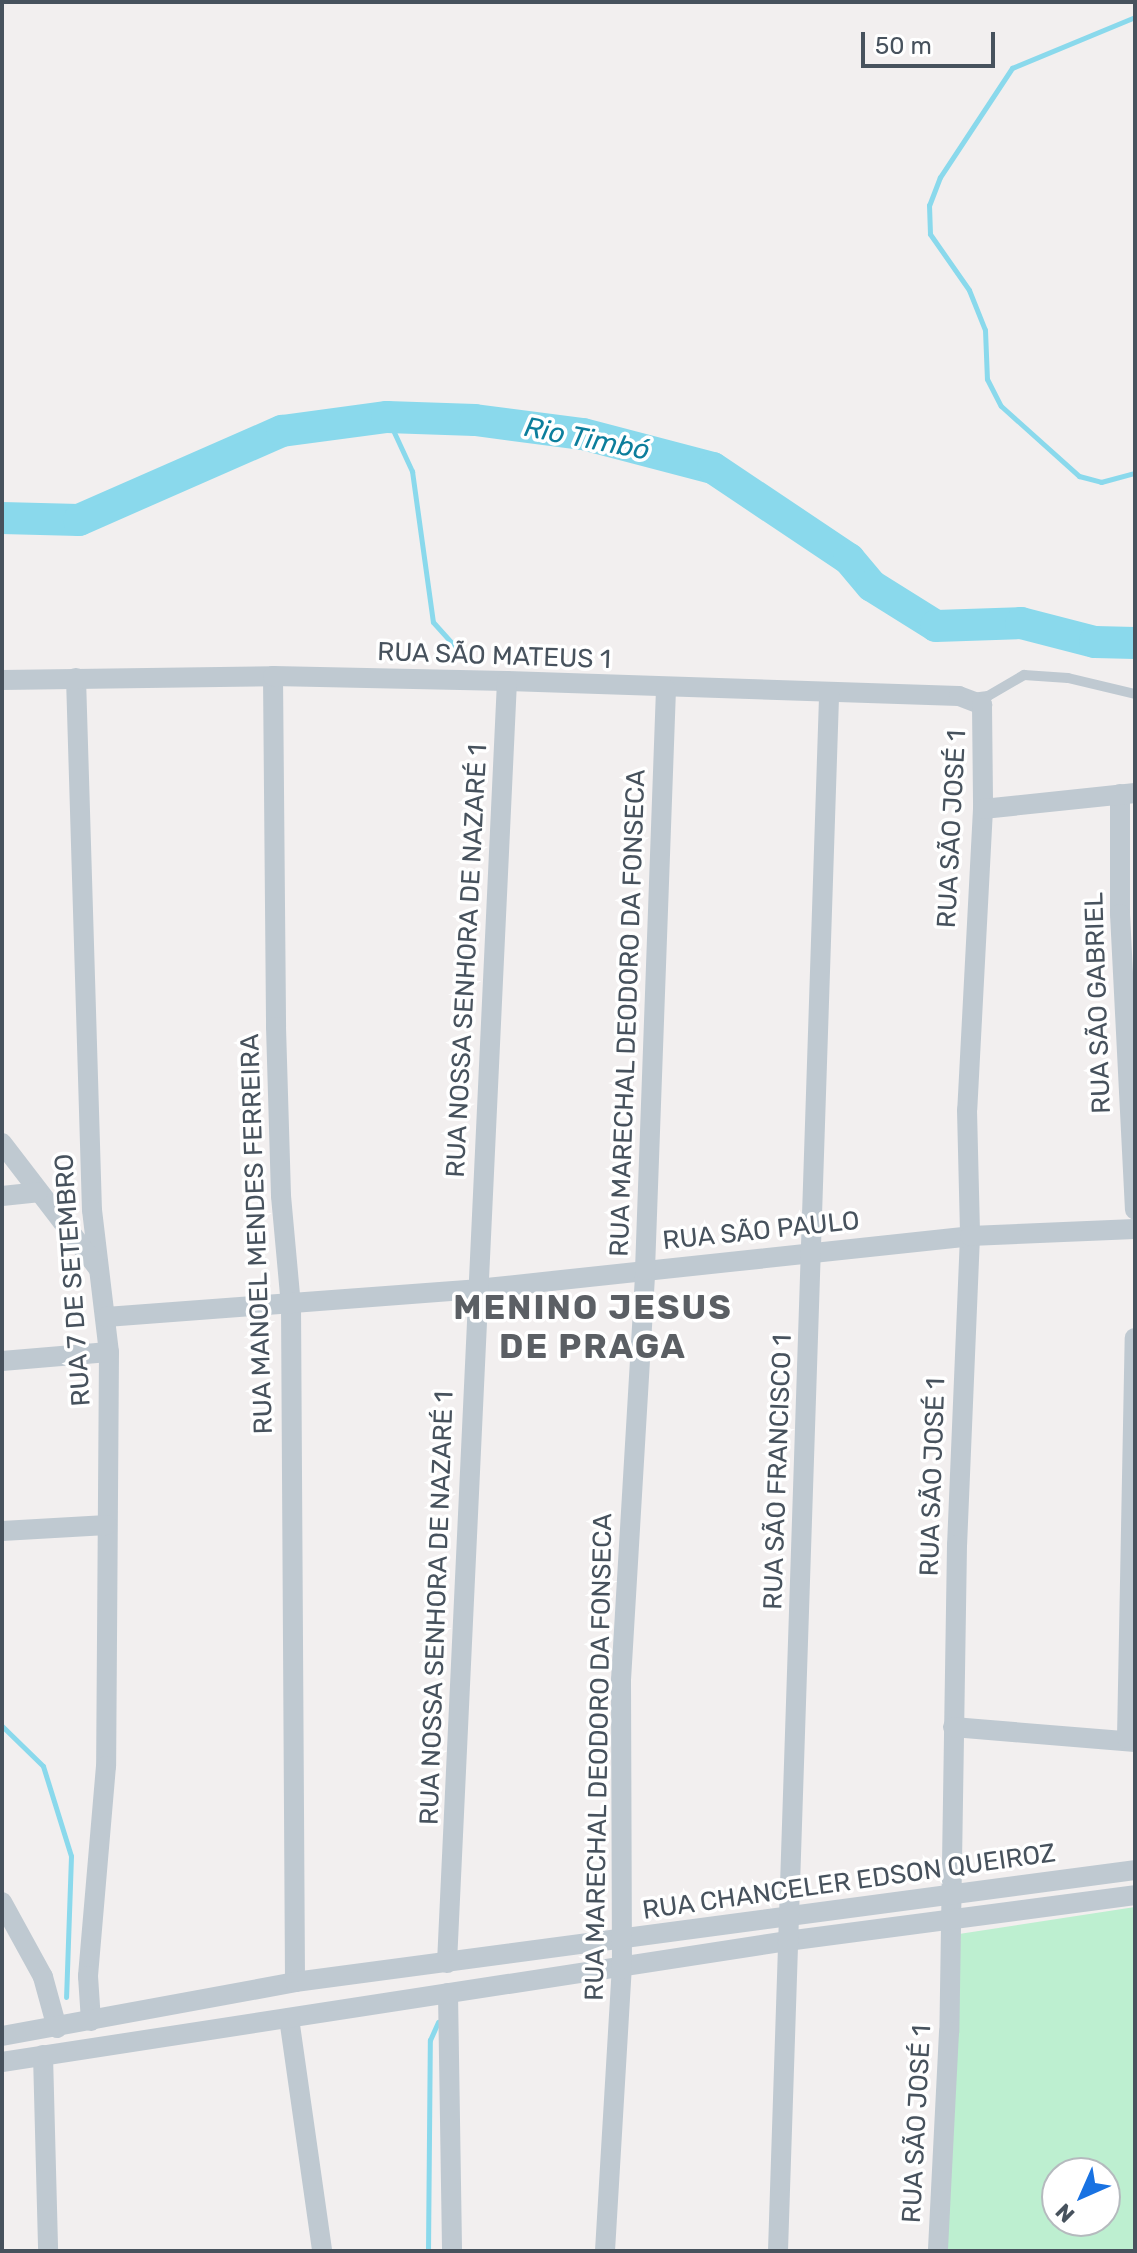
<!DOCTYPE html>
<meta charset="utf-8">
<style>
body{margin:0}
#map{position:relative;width:1137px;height:2253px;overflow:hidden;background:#f2efef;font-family:Rubik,sans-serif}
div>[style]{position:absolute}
.green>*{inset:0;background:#bdefd0}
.stream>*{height:5px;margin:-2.5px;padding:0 2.5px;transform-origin:2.5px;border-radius:2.5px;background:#8ad9ec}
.river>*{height:32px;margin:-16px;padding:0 16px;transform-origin:16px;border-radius:16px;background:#8ad9ec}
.lane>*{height:10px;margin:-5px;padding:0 5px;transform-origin:5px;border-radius:5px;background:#bfc9d1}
.street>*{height:20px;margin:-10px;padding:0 10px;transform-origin:10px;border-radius:10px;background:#bfc9d1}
span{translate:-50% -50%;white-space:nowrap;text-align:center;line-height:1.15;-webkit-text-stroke:7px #fff;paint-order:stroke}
.street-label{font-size:26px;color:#47525d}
.water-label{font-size:28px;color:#0c7e9c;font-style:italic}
.district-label{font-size:34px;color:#5b5f64;font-weight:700;letter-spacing:2px}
.frame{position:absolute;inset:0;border:4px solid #47525d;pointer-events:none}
.north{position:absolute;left:1041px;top:2157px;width:80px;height:80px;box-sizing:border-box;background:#fff;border:2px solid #b5babe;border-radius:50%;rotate:225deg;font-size:22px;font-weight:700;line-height:32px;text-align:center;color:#47525d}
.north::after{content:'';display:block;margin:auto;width:28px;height:36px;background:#1872e2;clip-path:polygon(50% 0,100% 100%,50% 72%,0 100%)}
.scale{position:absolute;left:861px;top:32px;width:134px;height:36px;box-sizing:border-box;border:4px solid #47525d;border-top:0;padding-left:10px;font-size:24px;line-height:28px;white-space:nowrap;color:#47525d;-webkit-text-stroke:6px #fff;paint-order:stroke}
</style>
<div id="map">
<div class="green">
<div style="clip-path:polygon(evenodd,1135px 1907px,1135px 2251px,947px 2251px,959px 1934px,1135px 1907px,1057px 2173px,1105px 2173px,1105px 2221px,1057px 2221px,1057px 2173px)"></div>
</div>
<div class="stream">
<div style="left:1135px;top:17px;width:133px;rotate:157.5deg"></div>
<div style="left:1012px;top:68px;width:131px;rotate:123.4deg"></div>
<div style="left:940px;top:177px;width:30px;rotate:111deg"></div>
<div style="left:929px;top:205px;width:29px;rotate:88deg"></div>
<div style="left:930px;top:234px;width:68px;rotate:55.1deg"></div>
<div style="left:969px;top:290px;width:43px;rotate:68.2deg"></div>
<div style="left:985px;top:330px;width:49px;rotate:87.7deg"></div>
<div style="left:987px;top:379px;width:30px;rotate:63deg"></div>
<div style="left:1001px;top:406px;width:105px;rotate:41.9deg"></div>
<div style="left:1079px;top:476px;width:23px;rotate:15deg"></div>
<div style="left:1101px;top:482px;width:35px;rotate:-15deg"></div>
<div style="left:387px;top:417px;width:60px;rotate:65.2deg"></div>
<div style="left:412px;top:471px;width:152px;rotate:82.1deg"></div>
<div style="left:433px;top:622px;width:52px;rotate:48.1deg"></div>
<div style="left:2px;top:1726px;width:57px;rotate:44.3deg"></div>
<div style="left:43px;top:1766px;width:94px;rotate:72.7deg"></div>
<div style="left:71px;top:1856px;width:141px;rotate:92deg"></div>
<div style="left:428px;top:2251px;width:211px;rotate:-89.5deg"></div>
<div style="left:430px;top:2040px;width:20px;rotate:-66deg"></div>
</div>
<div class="river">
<div style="left:2px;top:518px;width:77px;rotate:1.5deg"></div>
<div style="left:79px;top:520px;width:222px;rotate:-23.7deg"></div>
<div style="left:282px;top:431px;width:106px;rotate:-7.6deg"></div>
<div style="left:387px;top:417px;width:88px;rotate:2deg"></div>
<div style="left:475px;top:420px;width:109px;rotate:7.4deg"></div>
<div style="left:583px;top:434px;width:134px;rotate:14.7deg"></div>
<div style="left:713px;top:468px;width:164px;rotate:33.8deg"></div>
<div style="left:849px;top:559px;width:35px;rotate:50deg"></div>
<div style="left:872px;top:586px;width:75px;rotate:32deg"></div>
<div style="left:936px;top:626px;width:85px;rotate:-2deg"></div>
<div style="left:1021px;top:623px;width:76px;rotate:14.4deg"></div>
<div style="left:1095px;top:642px;width:40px;rotate:1.4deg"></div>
</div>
<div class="lane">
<div style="left:972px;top:698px;width:16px;rotate:-7deg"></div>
<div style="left:988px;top:696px;width:42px;rotate:-30.3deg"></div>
<div style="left:1024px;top:675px;width:44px;rotate:3.9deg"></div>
<div style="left:1068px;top:678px;width:69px;rotate:13.4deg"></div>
</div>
<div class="street">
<div style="left:273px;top:676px;width:351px;rotate:89.5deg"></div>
<div style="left:276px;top:1027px;width:169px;rotate:88.3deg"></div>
<div style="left:281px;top:1196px;width:109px;rotate:84.8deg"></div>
<div style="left:291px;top:1305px;width:677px;rotate:89.66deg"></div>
<div style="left:76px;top:678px;width:532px;rotate:88.28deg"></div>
<div style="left:92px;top:1210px;width:143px;rotate:83.2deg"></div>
<div style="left:109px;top:1352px;width:414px;rotate:90.4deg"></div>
<div style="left:106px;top:1766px;width:211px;rotate:94.9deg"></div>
<div style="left:88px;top:1976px;width:45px;rotate:86.2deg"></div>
<div style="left:2px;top:680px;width:271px;rotate:-0.8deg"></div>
<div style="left:273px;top:676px;width:234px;rotate:1.2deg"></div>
<div style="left:507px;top:681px;width:452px;rotate:1.9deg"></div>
<div style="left:959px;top:696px;width:25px;rotate:21deg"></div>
<div style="left:982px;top:705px;width:104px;rotate:89.4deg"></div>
<div style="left:983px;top:809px;width:301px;rotate:93deg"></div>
<div style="left:967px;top:1110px;width:126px;rotate:88.6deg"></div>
<div style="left:970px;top:1236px;width:309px;rotate:92.4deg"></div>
<div style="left:957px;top:1545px;width:487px;rotate:90.9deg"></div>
<div style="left:949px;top:2032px;width:219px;rotate:92.9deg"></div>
<div style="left:1120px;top:794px;width:120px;rotate:90deg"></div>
<div style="left:1120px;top:914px;width:296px;rotate:87.1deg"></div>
<div style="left:983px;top:809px;width:153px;rotate:-6deg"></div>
<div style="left:2px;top:1143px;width:158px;rotate:52.5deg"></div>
<div style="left:2px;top:1196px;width:36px;rotate:-6deg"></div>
<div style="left:106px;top:1317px;width:372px;rotate:-4.3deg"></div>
<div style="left:477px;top:1289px;width:496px;rotate:-6.1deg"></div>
<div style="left:970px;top:1236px;width:165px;rotate:-2.4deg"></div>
<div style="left:2px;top:1361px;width:107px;rotate:-4.8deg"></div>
<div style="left:2px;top:1531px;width:105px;rotate:-3.3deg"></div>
<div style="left:953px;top:1727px;width:183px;rotate:4.7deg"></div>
<div style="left:1127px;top:1738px;width:400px;rotate:-88.9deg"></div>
<div style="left:2px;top:1902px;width:85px;rotate:61.3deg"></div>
<div style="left:43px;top:1977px;width:53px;rotate:74.6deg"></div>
<div style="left:447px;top:1963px;width:1283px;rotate:-87.32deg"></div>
<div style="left:448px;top:1993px;width:258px;rotate:89.1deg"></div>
<div style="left:289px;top:2018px;width:235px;rotate:81.9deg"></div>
<div style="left:2px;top:2036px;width:298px;rotate:-10.4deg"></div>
<div style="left:295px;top:1982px;width:847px;rotate:-7.59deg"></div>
<div style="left:43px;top:2055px;width:196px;rotate:88.5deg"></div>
<div style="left:2px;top:2062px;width:794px;rotate:-8.76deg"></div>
<div style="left:787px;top:1941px;width:351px;rotate:-7.5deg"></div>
<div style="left:605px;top:2251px;width:283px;rotate:-86.6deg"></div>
<div style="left:622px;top:1969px;width:289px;rotate:-90.2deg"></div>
<div style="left:621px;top:1680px;width:411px;rotate:-86.6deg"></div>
<div style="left:645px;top:1270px;width:581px;rotate:-87.93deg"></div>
<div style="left:778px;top:2251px;width:1558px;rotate:-88.12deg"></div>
</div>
<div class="street-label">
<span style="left:494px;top:656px;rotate:2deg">RUA SÃO MATEUS 1</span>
<span style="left:952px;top:829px;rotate:-87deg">RUA SÃO JOSÉ 1</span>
<span style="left:467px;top:961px;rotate:-87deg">RUA NOSSA SENHORA DE NAZARÉ 1</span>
<span style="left:1098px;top:1003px;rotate:-92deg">RUA SÃO GABRIEL</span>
<span style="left:628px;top:1013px;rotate:-88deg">RUA MARECHAL DEODORO DA FONSECA</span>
<span style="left:761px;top:1231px;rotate:-6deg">RUA SÃO PAULO</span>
<span style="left:257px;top:1234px;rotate:-92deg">RUA MANOEL MENDES FERREIRA</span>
<span style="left:73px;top:1280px;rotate:-94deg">RUA 7 DE SETEMBRO</span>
<span style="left:778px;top:1472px;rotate:-88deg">RUA SÃO FRANCISCO 1</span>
<span style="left:933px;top:1477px;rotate:-88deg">RUA SÃO JOSÉ 1</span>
<span style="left:437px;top:1608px;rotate:-88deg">RUA NOSSA SENHORA DE NAZARÉ 1</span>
<span style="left:599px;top:1757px;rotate:-89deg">RUA MARECHAL DEODORO DA FONSECA</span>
<span style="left:849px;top:1882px;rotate:-8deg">RUA CHANCELER EDSON QUEIROZ</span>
<span style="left:917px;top:2124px;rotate:-87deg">RUA SÃO JOSÉ 1</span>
</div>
<div class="water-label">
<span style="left:587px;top:439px;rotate:11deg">Rio Timbó</span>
</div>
<div class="district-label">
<span style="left:593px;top:1327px">MENINO JESUS<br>DE PRAGA</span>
</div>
<div class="frame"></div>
<div class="north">N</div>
<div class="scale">50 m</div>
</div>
